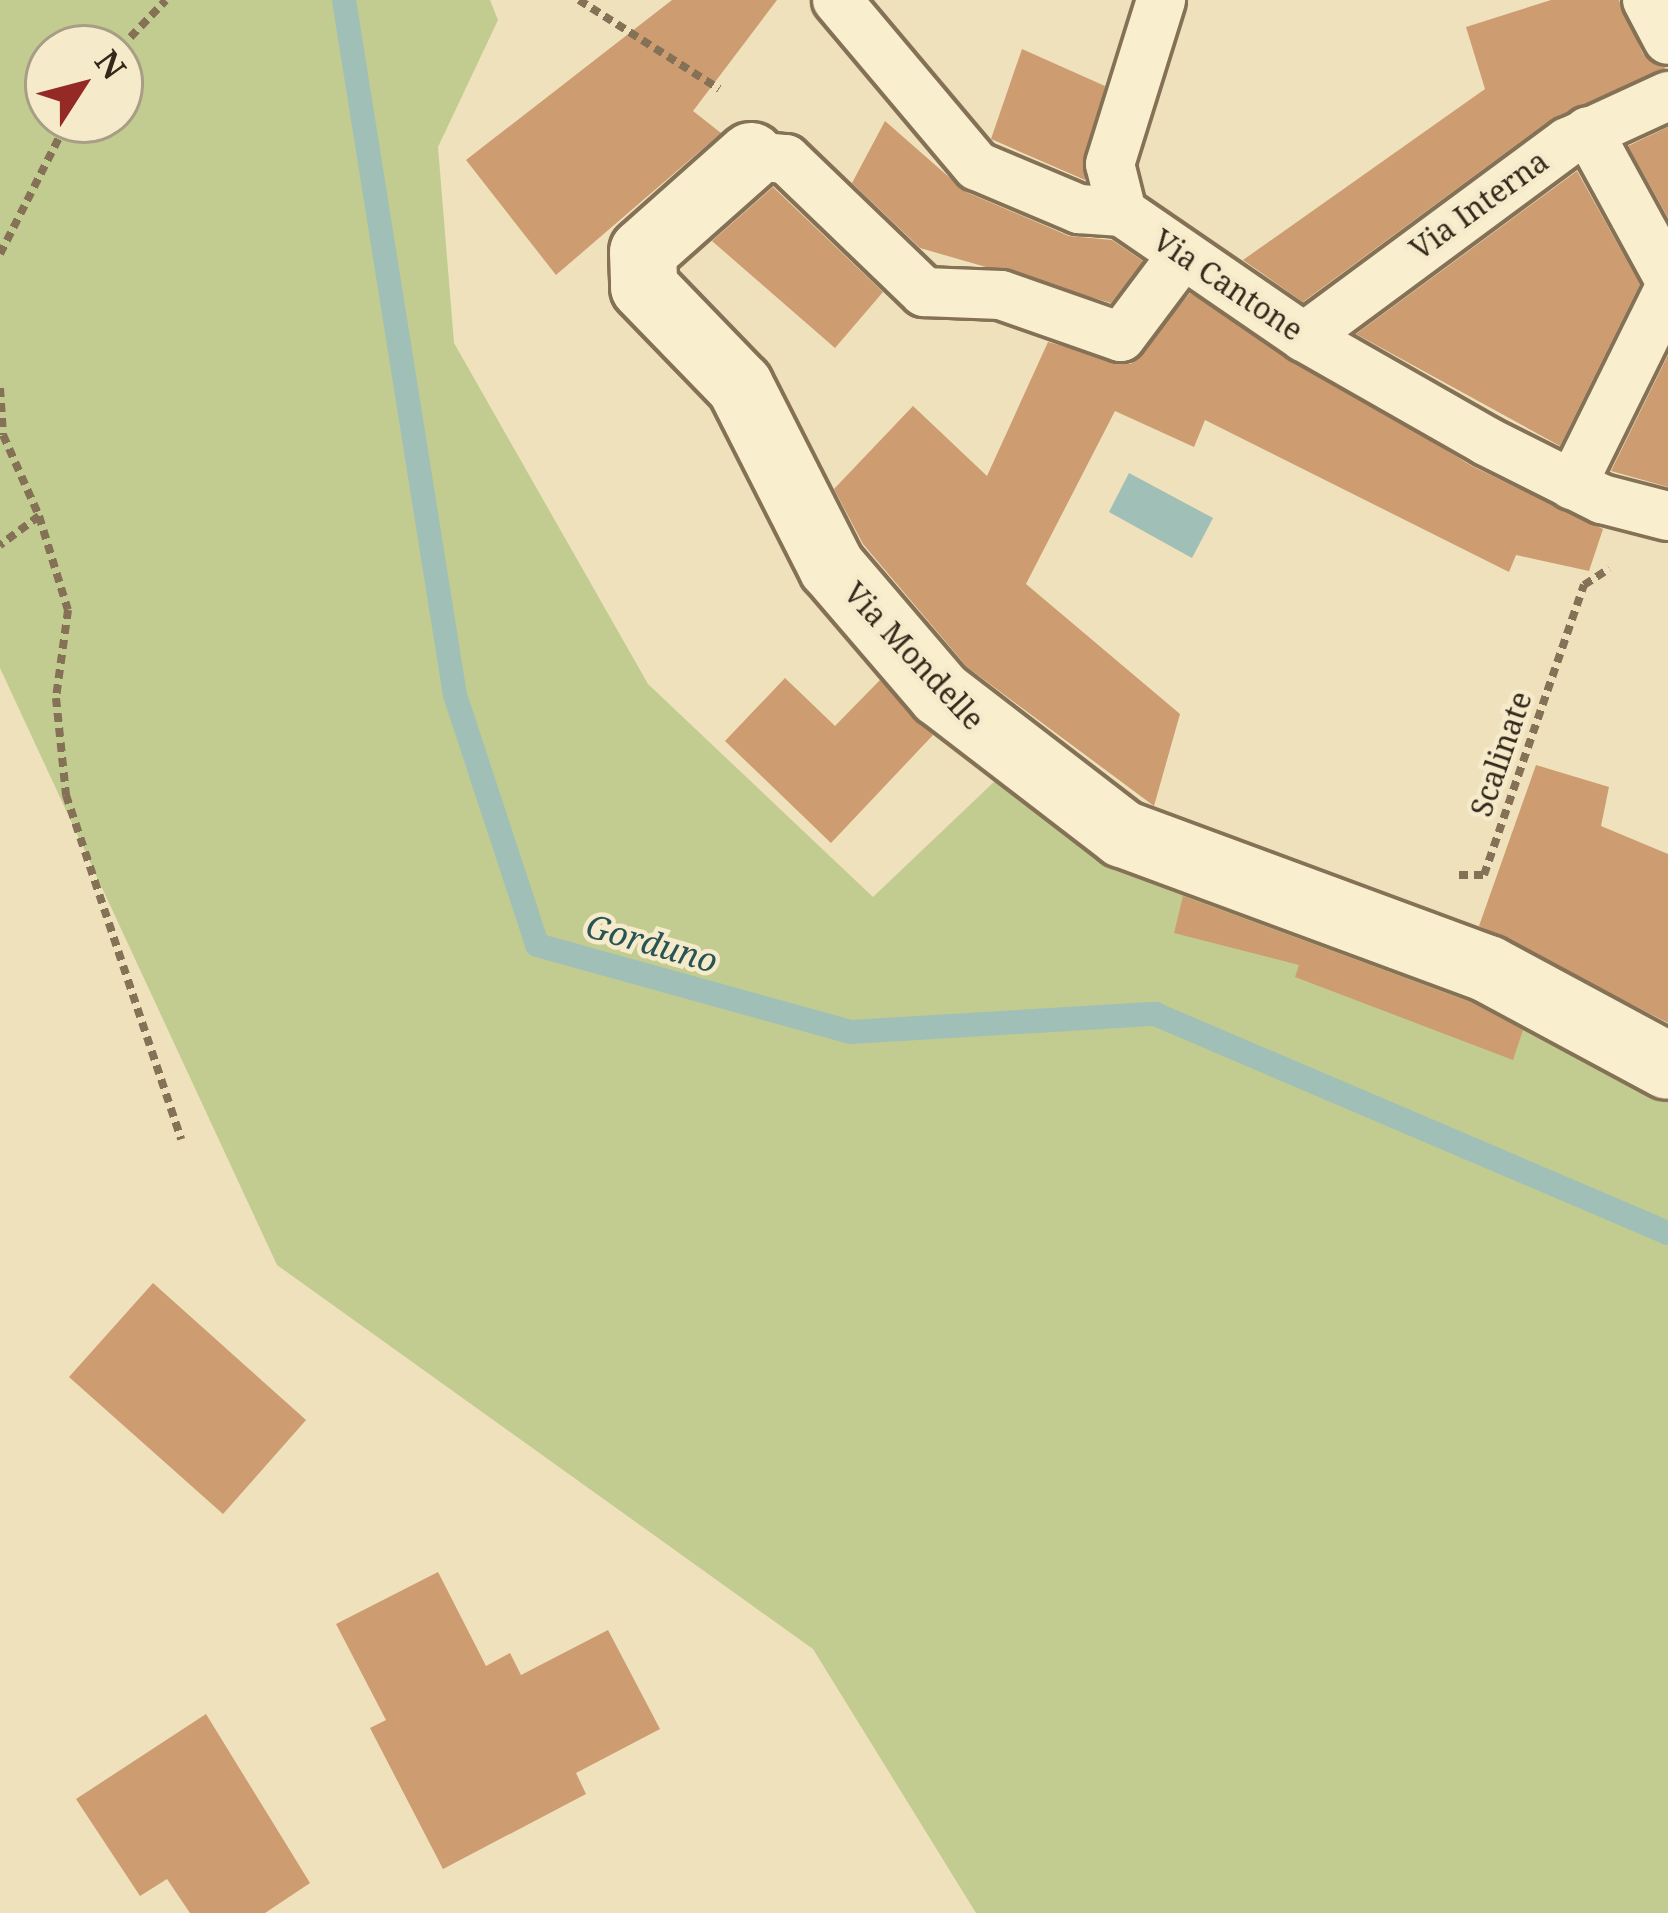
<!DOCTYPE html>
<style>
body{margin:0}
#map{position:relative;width:1668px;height:1913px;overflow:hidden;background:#eee1bc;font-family:"Noto Serif",serif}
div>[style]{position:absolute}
.green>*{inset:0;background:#c2cc90}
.water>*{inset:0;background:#a0bfb7}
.stream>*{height:24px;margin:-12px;padding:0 12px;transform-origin:12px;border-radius:12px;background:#a0bfb7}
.building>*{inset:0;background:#cd9c71}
.path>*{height:8px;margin-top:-4px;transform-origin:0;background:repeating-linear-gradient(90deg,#857155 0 9px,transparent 0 15px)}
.roads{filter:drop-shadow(3px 0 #857155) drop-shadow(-3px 0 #857155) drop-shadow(0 3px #857155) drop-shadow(0 -3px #857155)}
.service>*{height:48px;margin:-24px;padding:0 24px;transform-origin:24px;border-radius:24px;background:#f9efcf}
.minor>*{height:66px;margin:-33px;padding:0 33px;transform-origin:33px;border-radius:33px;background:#f9efcf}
span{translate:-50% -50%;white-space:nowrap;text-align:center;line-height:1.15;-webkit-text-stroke:9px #f5ebcb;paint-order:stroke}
.street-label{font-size:30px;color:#34281b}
.water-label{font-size:33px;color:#295454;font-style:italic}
.north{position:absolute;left:24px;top:24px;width:120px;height:120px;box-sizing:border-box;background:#f5ebcb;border:3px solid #a89d85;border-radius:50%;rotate:54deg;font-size:33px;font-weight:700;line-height:48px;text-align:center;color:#34281b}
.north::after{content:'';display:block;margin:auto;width:42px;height:54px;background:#952925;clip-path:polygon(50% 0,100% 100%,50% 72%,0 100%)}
</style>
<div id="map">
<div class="green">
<div style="clip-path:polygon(evenodd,0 0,490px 0,498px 20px,438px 147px,454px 343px,648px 684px,873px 897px,1017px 760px,1668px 1066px,1668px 1913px,976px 1913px,813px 1649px,277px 1265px,0 668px,0 0,48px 48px,120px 48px,120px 120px,48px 120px,48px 48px)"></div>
</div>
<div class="water">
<div style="clip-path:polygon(1129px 473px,1213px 518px,1192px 558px,1109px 512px)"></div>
</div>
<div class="stream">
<div style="left:344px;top:0;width:704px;rotate:80.93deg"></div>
<div style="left:455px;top:695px;width:263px;rotate:71.8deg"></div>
<div style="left:537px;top:945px;width:325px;rotate:15.5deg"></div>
<div style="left:850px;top:1032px;width:306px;rotate:-3.4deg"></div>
<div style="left:1155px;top:1014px;width:558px;rotate:23.12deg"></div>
</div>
<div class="building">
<div style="clip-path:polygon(672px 0,777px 0,693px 111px,721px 133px,556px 275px,466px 160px)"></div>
<div style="clip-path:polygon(1551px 0,1619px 0,1643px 54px,1666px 68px,1551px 119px,1303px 302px,1243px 260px,1485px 89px,1466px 27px)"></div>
<div style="clip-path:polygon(1022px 49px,1105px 86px,1085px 180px,991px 139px)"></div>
<div style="clip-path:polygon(885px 121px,966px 192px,1069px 236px,1112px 240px,1143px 261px,1111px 303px,920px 248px,852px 183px)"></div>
<div style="clip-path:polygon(1668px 127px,1668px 218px,1628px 146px)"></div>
<div style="clip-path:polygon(1577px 171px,1640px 284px,1560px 446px,1356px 334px)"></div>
<div style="clip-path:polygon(773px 187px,883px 292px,835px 348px,712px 241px)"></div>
<div style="clip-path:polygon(1190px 293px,1472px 466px,1603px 529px,1589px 571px,1516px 555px,1509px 572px,1205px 420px,1194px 447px,1115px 411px,1026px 584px,1180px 714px,1154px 806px,967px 667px,863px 544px,834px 489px,913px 406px,987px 476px,1048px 342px,1131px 364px)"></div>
<div style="clip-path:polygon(1668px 355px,1668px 487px,1611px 471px)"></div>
<div style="clip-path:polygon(785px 678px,835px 726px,880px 680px,933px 735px,831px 843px,725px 741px)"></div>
<div style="clip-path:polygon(1536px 765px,1609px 787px,1601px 826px,1668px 854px,1668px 1023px,1479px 926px)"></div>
<div style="clip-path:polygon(1183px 896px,1473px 1003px,1523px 1030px,1513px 1060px,1295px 977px,1299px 965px,1174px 933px)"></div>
<div style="clip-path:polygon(153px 1283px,306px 1420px,223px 1514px,69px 1377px)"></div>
<div style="clip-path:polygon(438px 1572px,486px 1666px,510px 1653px,521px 1675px,608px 1630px,660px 1729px,576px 1773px,586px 1794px,443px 1869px,370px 1728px,386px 1720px,336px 1624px)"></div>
<div style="clip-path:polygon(206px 1714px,310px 1883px,265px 1913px,190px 1913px,167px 1879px,140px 1896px,76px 1799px)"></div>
</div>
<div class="path">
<div style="left:579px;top:0;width:166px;rotate:32.4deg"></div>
<div style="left:120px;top:48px;width:66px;rotate:-46.2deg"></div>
<div style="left:0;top:254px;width:150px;rotate:-63.1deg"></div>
<div style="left:0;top:388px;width:47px;rotate:86.3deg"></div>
<div style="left:3px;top:435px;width:89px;rotate:66deg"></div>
<div style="left:39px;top:516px;width:49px;rotate:143.4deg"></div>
<div style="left:39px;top:516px;width:98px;rotate:72.9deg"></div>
<div style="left:68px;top:610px;width:89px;rotate:97.8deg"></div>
<div style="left:56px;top:698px;width:98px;rotate:84.1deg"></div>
<div style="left:66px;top:795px;width:363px;rotate:71.5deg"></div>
<div style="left:1459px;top:875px;width:25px"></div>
<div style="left:1484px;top:875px;width:307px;rotate:-71deg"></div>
<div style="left:1584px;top:585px;width:30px;rotate:-33deg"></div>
</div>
<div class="roads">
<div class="service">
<div style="left:837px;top:0;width:217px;rotate:49.9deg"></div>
<div style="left:977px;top:166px;width:111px;rotate:22.9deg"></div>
<div style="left:1079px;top:209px;width:43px;rotate:4deg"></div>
<div style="left:1122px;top:212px;width:221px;rotate:34.5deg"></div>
<div style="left:1304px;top:337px;width:210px;rotate:29.7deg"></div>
<div style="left:1486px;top:441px;width:130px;rotate:26.6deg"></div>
<div style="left:1602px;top:499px;width:68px;rotate:14.4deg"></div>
<div style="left:1647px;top:0;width:45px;rotate:62.3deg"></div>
<div style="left:1588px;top:131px;width:166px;rotate:61.3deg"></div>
<div style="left:751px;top:156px;width:35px;rotate:5deg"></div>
<div style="left:786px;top:159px;width:192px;rotate:43.9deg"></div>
<div style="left:924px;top:292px;width:77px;rotate:2.2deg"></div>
<div style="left:1001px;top:295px;width:127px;rotate:19.3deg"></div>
<div style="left:1121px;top:337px;width:100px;rotate:-53.1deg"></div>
<div style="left:1122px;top:212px;width:49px;rotate:-104deg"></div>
<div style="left:1110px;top:164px;width:172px;rotate:-72.7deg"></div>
<div style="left:1304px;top:337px;width:328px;rotate:-36.5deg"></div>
<div style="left:1568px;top:142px;width:110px;rotate:-24.7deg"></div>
<div style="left:1572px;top:485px;width:216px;rotate:-63.7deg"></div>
</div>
<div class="minor">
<div style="left:751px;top:156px;width:144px;rotate:138.4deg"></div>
<div style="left:643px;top:252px;width:35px;rotate:88deg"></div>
<div style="left:644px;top:287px;width:138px;rotate:45.9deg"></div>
<div style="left:740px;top:386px;width:203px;rotate:63.1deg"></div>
<div style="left:832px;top:567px;width:167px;rotate:49.4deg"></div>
<div style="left:941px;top:694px;width:230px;rotate:37.6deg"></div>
<div style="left:1123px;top:834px;width:389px;rotate:20.3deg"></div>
<div style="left:1488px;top:969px;width:204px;rotate:28.3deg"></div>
</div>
</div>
<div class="street-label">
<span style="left:1479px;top:205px;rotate:-36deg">Via Interna</span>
<span style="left:1228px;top:285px;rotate:34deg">Via Cantone</span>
<span style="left:914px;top:656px;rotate:47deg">Via Mondelle</span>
<span style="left:1501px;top:754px;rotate:-71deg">Scalinate</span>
</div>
<div class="water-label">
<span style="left:652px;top:943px;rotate:16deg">Gorduno</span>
</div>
<div class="north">N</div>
</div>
